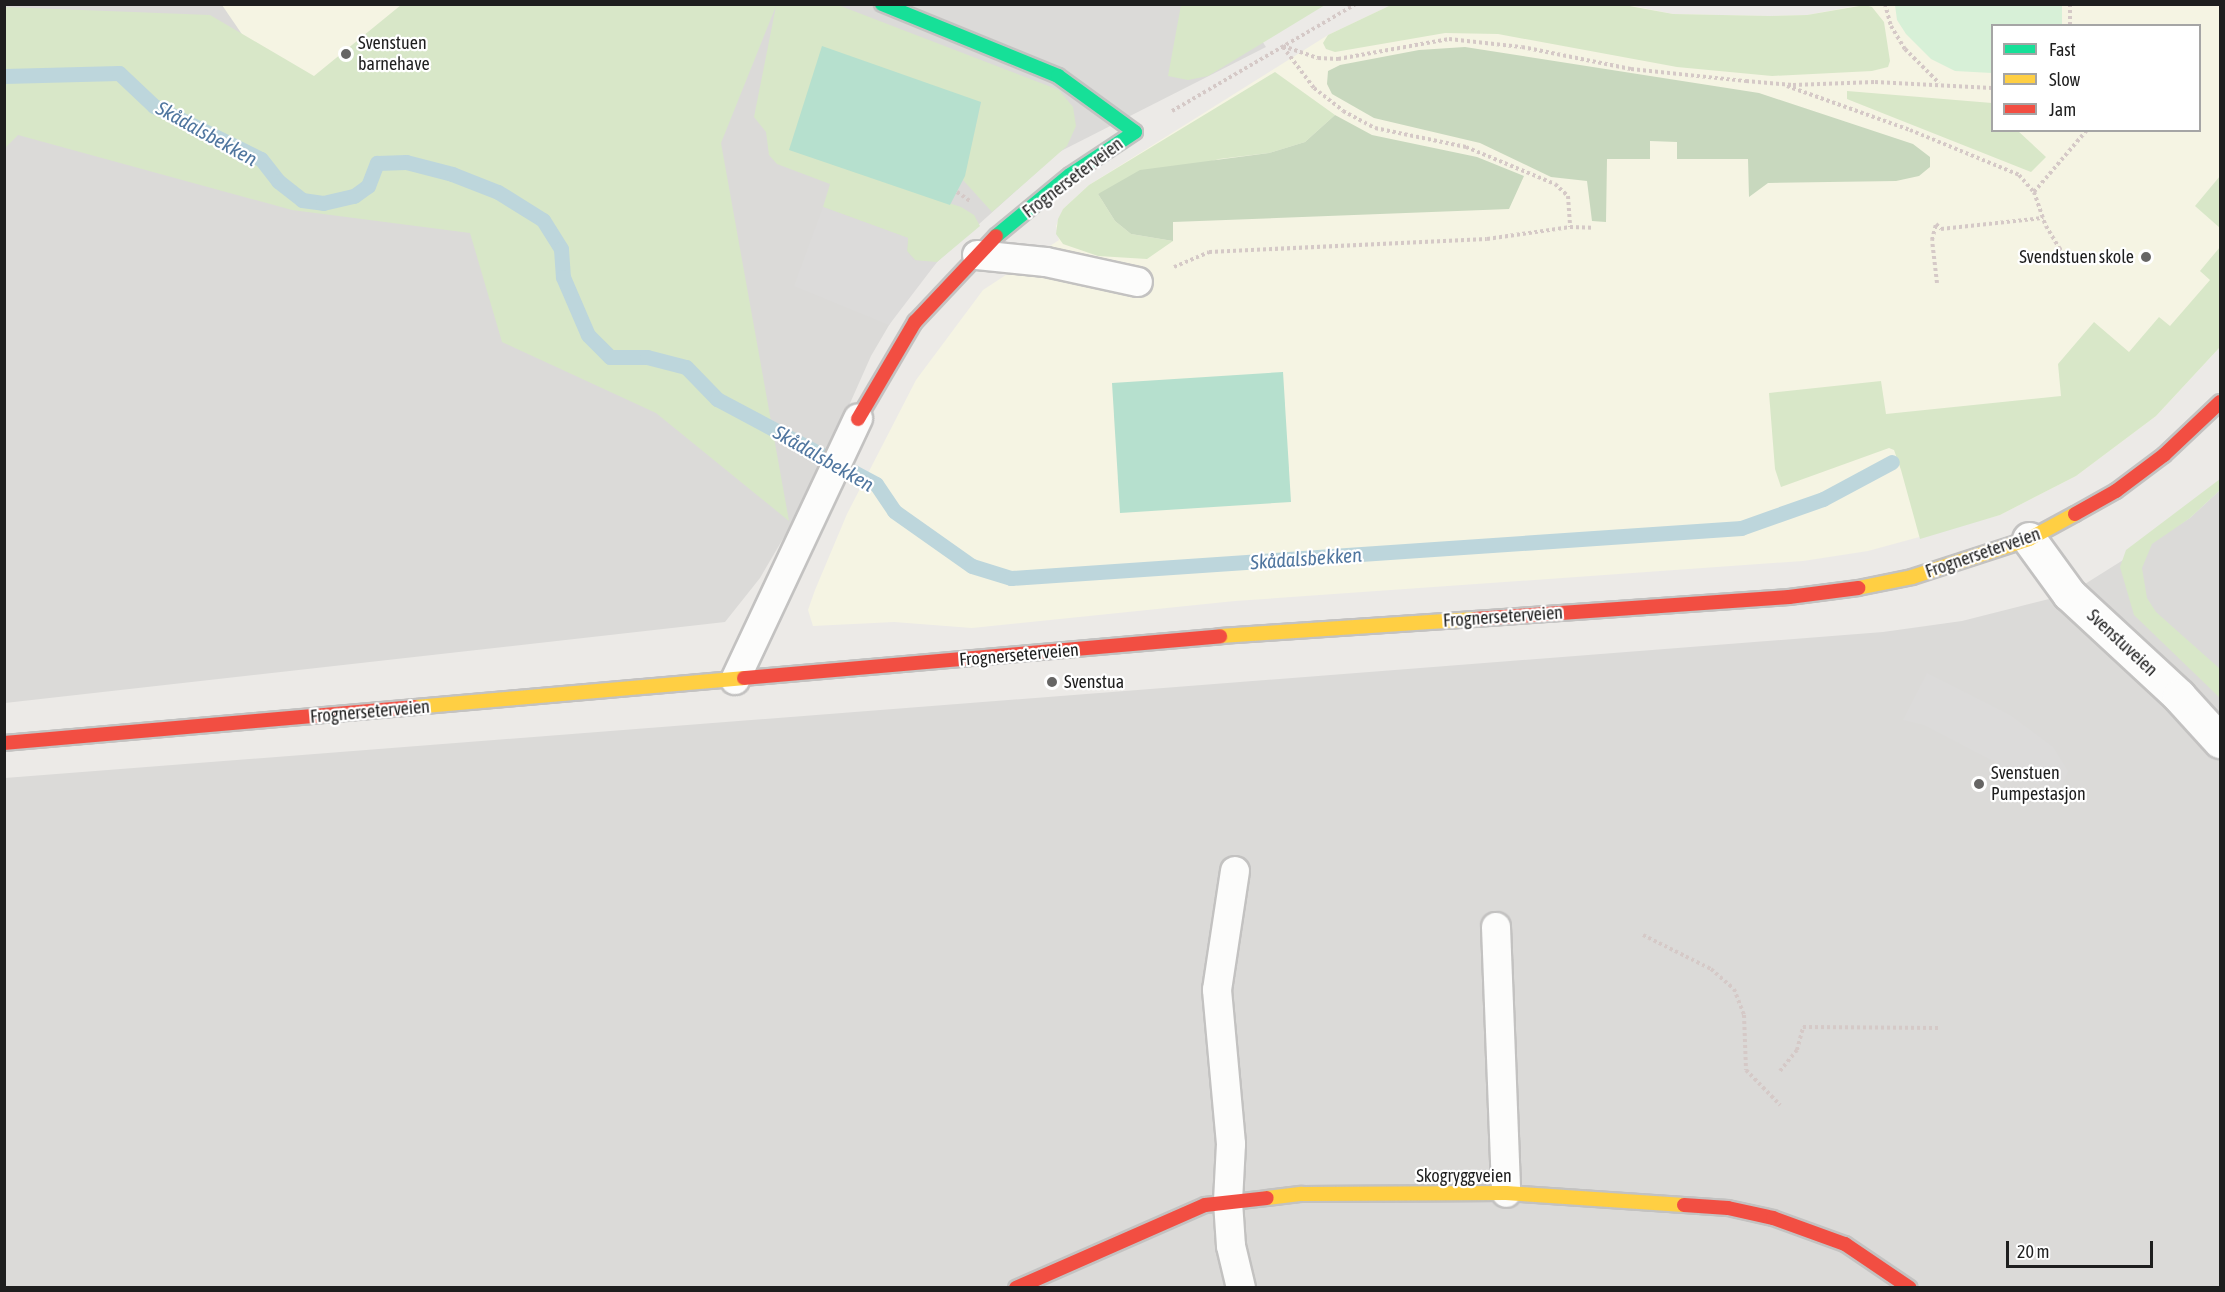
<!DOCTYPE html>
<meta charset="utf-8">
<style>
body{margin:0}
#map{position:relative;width:2225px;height:1292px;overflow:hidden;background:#eceae7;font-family:"Asap Condensed",sans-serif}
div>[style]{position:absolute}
.residential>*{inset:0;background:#dbdad8}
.education>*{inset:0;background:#f5f4e3}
.grass>*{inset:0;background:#d8e7c8}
.forest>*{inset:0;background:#c8d8be}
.park>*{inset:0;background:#d7f0d7}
.pitch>*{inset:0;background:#b6e0ce}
.parking>*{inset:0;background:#dcdbda}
.stream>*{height:15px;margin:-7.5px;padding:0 7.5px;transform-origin:7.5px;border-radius:7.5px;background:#bdd6dc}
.path>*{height:4px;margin-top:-2px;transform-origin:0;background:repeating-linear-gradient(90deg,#d5c9c7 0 3px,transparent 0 6px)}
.roads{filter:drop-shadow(2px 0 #c3c2c1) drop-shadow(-2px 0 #c3c2c1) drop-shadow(0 2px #c3c2c1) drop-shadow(0 -2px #c3c2c1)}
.lane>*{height:28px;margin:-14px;padding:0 14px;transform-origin:14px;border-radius:14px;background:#fcfcfb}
.street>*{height:33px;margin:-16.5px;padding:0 16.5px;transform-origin:16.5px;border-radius:16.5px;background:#fcfcfb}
.fast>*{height:14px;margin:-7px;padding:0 7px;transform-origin:7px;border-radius:7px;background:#16e098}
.slow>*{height:14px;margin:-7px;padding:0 7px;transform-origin:7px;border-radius:7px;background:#ffcf43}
.jam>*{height:14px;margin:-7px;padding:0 7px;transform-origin:7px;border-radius:7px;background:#f24e42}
.dots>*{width:16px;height:16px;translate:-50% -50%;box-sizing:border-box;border:3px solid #fff;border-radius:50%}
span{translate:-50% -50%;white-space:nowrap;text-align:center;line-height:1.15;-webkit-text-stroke:4.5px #fff;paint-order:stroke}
.poi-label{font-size:18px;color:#1e1e1e}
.left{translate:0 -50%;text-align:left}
.right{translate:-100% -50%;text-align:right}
.street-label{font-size:18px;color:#1e1e1e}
.water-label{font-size:20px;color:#50769f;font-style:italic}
.frame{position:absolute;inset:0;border:6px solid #1e1e1e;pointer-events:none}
.legend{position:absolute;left:1991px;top:24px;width:210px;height:108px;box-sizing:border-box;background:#fff;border:2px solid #a5a5a5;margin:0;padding:8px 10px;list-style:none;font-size:18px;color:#1e1e1e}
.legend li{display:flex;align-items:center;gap:12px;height:30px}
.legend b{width:30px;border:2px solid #a5a5a5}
.scale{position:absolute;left:2006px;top:1241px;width:147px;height:27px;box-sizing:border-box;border:3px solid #1e1e1e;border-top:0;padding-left:8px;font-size:18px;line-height:21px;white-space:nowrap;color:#1e1e1e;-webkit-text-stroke:4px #fff;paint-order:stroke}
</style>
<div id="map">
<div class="residential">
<div style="clip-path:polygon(1238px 4px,1266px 47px,1059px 152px,937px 262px,902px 303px,871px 356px,811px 491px,760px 578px,725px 622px,5px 703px,4px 5px)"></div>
<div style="clip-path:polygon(2220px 490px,2220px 1287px,5px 1288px,5px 778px,1883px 632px,1962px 621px,2069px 594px,2190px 518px)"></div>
</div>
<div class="education">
<div style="clip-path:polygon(evenodd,1624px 4px,1673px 14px,1770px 16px,1807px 15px,1866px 4px,2220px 5px,2220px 347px,2156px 416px,2076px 476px,2000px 515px,1868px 551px,1803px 561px,1235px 601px,972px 628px,894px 622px,813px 626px,808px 610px,815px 590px,847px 514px,916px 380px,983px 290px,1059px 240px,1056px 226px,1063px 209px,1089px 185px,1328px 35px,1391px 5px,1624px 4px,1992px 26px,2200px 26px,2200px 130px,1992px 130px,1992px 26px)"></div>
<div style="clip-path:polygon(222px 5px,430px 5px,298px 116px)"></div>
</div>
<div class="grass">
<div style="clip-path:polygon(401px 5px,838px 5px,1059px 90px,1073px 107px,1076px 126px,1067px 146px,992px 212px,963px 180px,981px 102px,790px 150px,961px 207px,974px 215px,980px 226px,937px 262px,918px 263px,907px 251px,908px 238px,823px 207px,830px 184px,777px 164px,769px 155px,766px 132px,754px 117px,776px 6px,721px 143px,789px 521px,656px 413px,502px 342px,470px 233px,292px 210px,18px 135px,5px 148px,5px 7px,210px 15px,314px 76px)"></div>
<div style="clip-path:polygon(1181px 5px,1181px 4px,1325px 5px,1208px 76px,1188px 80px,1168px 76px)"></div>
<div style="clip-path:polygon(1624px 5px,1673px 14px,1770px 16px,1807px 15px,1865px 5px,1872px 7px,1884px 22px,1890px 61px,1888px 67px,1872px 71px,1772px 76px,1677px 67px,1498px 34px,1445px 33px,1335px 52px,1326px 49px,1323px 43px,1328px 35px,1391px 5px)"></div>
<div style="clip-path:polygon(1275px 72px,1335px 115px,1305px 142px,1269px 153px,1219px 159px,1098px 194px,1115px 221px,1131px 234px,1173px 241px,1147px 259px,1098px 256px,1063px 244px,1056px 234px,1058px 219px,1063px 209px,1089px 185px)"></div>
<div style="clip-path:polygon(1847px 91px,1992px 103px,1992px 130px,2018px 131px,2046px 157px,2031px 172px,1857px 103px,1847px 99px)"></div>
<div style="clip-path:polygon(2220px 176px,2220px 228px,2195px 206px)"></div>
<div style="clip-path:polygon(2220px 247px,2220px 347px,2156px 416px,2076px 476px,2000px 515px,1920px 539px,1901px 470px,1894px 450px,1889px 448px,1781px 487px,1775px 469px,1769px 393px,1881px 381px,1886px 414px,2061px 396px,2058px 364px,2094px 322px,2129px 352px,2159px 317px,2170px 326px,2210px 280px,2200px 271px)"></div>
<div style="clip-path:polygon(2220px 479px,2220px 490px,2190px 518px,2152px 544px,2142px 568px,2147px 598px,2156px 612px,2220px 669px,2220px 698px,2134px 615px,2120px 567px,2126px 550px)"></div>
</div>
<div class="forest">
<div style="clip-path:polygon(1465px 47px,1759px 93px,1913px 144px,1930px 157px,1930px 167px,1919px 176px,1896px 181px,1768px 183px,1749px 197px,1748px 159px,1677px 159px,1677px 142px,1650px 141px,1650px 159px,1607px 159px,1606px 222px,1592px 221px,1587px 181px,1551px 177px,1480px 143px,1374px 118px,1332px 94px,1327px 84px,1328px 71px,1340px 65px,1419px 50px)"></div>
<div style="clip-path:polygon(1335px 115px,1372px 135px,1477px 157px,1524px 176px,1509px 209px,1173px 222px,1173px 241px,1131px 234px,1115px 221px,1098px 194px,1140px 170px,1269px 153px,1305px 142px)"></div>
</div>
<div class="park">
<div style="clip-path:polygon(1895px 5px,2062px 5px,2062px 25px,1992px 26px,1992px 73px,1955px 71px,1931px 59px,1906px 34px,1897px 20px)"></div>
</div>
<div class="pitch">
<div style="clip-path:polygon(822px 46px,981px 102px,965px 176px,950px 205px,789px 150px)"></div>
<div style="clip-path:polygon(1283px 372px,1291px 502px,1120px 513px,1112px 383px)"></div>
</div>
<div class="parking">
<div style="clip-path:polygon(823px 207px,908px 238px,907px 251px,913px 260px,937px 262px,889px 325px,794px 286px)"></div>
<div style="clip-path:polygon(1927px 673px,2010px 715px,2053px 747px,2068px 771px,2058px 795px,1924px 725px,1903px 720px)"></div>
</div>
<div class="stream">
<div style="left:4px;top:76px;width:115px;rotate:-1.5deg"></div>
<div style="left:119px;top:73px;width:48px;rotate:43.3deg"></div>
<div style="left:154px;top:106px;width:119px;rotate:26.4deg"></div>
<div style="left:261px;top:159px;width:28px;rotate:52deg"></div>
<div style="left:278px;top:181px;width:31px;rotate:38deg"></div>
<div style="left:302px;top:200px;width:21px;rotate:8deg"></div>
<div style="left:323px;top:203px;width:32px;rotate:-13deg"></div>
<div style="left:354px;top:196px;width:17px;rotate:-36deg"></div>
<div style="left:368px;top:186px;width:25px;rotate:-69deg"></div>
<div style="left:377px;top:163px;width:29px;rotate:-2deg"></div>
<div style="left:406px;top:162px;width:48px;rotate:14.6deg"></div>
<div style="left:452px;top:174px;width:49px;rotate:21.4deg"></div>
<div style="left:498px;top:192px;width:53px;rotate:31.9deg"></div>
<div style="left:543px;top:220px;width:34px;rotate:58deg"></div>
<div style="left:561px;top:249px;width:28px;rotate:86deg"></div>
<div style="left:563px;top:277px;width:63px;rotate:66.7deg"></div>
<div style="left:588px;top:335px;width:31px;rotate:45deg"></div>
<div style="left:610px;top:357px;width:37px"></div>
<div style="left:647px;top:357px;width:40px;rotate:14.4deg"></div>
<div style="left:686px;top:367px;width:45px;rotate:45.9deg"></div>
<div style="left:717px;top:399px;width:180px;rotate:28.1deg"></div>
<div style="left:876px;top:484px;width:32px;rotate:56deg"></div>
<div style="left:894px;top:511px;width:95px;rotate:35.2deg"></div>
<div style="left:972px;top:566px;width:41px;rotate:17.1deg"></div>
<div style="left:1011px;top:578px;width:732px;rotate:-3.92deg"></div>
<div style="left:1741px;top:528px;width:87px;rotate:-19.5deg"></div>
<div style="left:1823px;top:499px;width:78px;rotate:-28.2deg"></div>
</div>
<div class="path">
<div style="left:1885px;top:4px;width:23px;rotate:75deg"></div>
<div style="left:1891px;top:26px;width:27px;rotate:59deg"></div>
<div style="left:1905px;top:49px;width:48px;rotate:45deg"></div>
<div style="left:2070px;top:4px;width:22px;rotate:90deg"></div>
<div style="left:1283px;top:46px;width:37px;rotate:19deg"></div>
<div style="left:1318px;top:58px;width:20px;rotate:3deg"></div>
<div style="left:1338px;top:59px;width:113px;rotate:-10.2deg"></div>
<div style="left:1449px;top:39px;width:73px;rotate:6.3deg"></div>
<div style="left:1522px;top:47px;width:111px;rotate:11.4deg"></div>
<div style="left:1631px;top:69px;width:116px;rotate:6deg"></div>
<div style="left:1746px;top:81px;width:47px;rotate:4.9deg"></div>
<div style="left:1793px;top:85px;width:82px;rotate:-2.1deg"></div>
<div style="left:1875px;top:82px;width:117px;rotate:2.9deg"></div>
<div style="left:1283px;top:47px;width:51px;rotate:52.9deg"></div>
<div style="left:1314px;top:88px;width:37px;rotate:38deg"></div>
<div style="left:1343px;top:111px;width:36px;rotate:28deg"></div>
<div style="left:1375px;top:128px;width:93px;rotate:11.8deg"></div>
<div style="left:1466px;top:147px;width:96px;rotate:22.6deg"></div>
<div style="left:1555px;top:184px;width:18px;rotate:43deg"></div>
<div style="left:1568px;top:196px;width:31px;rotate:86deg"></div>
<div style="left:1570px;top:227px;width:23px;rotate:2deg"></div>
<div style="left:1787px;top:86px;width:131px;rotate:19.7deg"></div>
<div style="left:1910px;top:130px;width:118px;rotate:22.4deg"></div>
<div style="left:2019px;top:175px;width:23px;rotate:49deg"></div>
<div style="left:2034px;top:192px;width:36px;rotate:71deg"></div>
<div style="left:2046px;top:226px;width:26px;rotate:59deg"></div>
<div style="left:2059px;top:248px;width:23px;rotate:40deg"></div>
<div style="left:1172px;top:111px;width:213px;rotate:-30.2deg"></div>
<div style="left:957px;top:192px;width:16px;rotate:35deg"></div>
<div style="left:2034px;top:192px;width:82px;rotate:-49.5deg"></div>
<div style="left:1174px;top:267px;width:38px;rotate:-23deg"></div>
<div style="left:1209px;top:252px;width:278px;rotate:-2.7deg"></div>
<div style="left:1487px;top:239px;width:84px;rotate:-8.2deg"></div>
<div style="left:1937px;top:283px;width:43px;rotate:-96.6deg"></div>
<div style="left:1932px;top:240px;width:16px;rotate:-76deg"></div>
<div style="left:1936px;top:224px;width:7px;rotate:45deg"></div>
<div style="left:1941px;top:229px;width:103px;rotate:-6.2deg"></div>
<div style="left:1643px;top:935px;width:76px;rotate:26.6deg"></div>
<div style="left:1711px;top:969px;width:30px;rotate:41deg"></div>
<div style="left:1734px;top:989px;width:28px;rotate:69deg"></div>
<div style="left:1744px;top:1015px;width:55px;rotate:87.9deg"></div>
<div style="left:1746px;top:1070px;width:49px;rotate:45.8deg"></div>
<div style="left:1780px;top:1071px;width:27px;rotate:-51deg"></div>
<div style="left:1797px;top:1050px;width:24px;rotate:-75deg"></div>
<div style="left:1803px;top:1027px;width:136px;rotate:0.4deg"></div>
</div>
<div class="roads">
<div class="lane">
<div style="left:977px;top:255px;width:69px;rotate:5.8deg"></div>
<div style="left:1046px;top:262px;width:94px;rotate:12.3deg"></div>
<div style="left:735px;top:680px;width:289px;rotate:-64.8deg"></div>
<div style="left:1235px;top:871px;width:120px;rotate:98.6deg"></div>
<div style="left:1217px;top:990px;width:155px;rotate:84.8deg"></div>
<div style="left:1231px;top:1144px;width:58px;rotate:93deg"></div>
<div style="left:1228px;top:1202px;width:44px;rotate:86.1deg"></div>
<div style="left:1231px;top:1246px;width:43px;rotate:76.6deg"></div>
<div style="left:1496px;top:927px;width:266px;rotate:87.8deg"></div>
</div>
<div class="street">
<div style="left:2029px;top:539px;width:68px;rotate:54deg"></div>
<div style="left:2069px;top:594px;width:150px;rotate:42.8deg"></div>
<div style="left:2179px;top:696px;width:61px;rotate:47.7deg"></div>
</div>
<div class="fast">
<div style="left:882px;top:4px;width:190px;rotate:22.2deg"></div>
<div style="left:1058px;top:76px;width:95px;rotate:36deg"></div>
<div style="left:1135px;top:132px;width:78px;rotate:146.5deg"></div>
<div style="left:1070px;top:175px;width:96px;rotate:140.5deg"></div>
</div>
<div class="slow">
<div style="left:1858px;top:588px;width:55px;rotate:-11.5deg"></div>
<div style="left:1912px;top:577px;width:123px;rotate:-18deg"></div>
<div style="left:2029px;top:539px;width:52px;rotate:-28.5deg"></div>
<div style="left:1220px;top:636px;width:256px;rotate:-3.8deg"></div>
<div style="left:414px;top:707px;width:331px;rotate:-5deg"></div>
<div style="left:1267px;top:1198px;width:35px;rotate:-7deg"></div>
<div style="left:1302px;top:1194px;width:204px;rotate:-0.3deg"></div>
<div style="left:1506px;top:1193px;width:178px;rotate:3.9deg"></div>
</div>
<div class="jam">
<div style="left:858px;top:419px;width:113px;rotate:-59.6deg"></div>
<div style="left:915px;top:322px;width:118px;rotate:-46.7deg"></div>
<div style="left:2075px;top:514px;width:47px;rotate:-29.3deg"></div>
<div style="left:2116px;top:491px;width:60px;rotate:-36.9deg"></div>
<div style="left:2164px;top:455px;width:77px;rotate:-43.4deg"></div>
<div style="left:1475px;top:619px;width:315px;rotate:-4deg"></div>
<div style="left:1789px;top:597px;width:70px;rotate:-7.4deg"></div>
<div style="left:744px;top:678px;width:478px;rotate:-5deg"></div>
<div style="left:4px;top:743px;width:412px;rotate:-5deg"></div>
<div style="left:1684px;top:1205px;width:44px;rotate:3.9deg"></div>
<div style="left:1728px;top:1208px;width:46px;rotate:12.5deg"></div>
<div style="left:1773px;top:1218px;width:77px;rotate:19.9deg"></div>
<div style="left:1845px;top:1244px;width:78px;rotate:34.1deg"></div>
<div style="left:1016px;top:1288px;width:206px;rotate:-23.7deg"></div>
<div style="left:1205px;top:1205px;width:62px;rotate:-6.4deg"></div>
</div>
</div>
<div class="dots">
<div style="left:346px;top:54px;background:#666564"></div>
<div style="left:2146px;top:257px;background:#666564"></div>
<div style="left:1052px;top:682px;background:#666564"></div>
<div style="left:1979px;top:784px;background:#666564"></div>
</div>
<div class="poi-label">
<span class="left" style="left:358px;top:54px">Svenstuen<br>barnehave</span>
<span class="right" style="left:2134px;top:257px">Svendstuen skole</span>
<span class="left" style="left:1064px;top:682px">Svenstua</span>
<span class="left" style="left:1991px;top:784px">Svenstuen<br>Pumpestasjon</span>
</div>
<div class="street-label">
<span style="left:1073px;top:178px;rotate:-37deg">Frognerseterveien</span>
<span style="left:1983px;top:553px;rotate:-19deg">Frognerseterveien</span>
<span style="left:1503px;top:617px;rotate:-4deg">Frognerseterveien</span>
<span style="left:2122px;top:643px;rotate:43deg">Svenstuveien</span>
<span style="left:1019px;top:655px;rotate:-5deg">Frognerseterveien</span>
<span style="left:370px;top:712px;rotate:-5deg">Frognerseterveien</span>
<span style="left:1464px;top:1176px">Skogryggveien</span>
</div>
<div class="water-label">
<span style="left:207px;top:133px;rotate:29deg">Skådalsbekken</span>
<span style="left:824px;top:458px;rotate:30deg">Skådalsbekken</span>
<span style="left:1306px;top:558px;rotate:-4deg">Skådalsbekken</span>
</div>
<div class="frame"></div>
<ul class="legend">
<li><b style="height:8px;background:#16e098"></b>Fast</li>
<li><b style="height:8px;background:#ffcf43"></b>Slow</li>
<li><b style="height:8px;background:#f24e42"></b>Jam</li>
</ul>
<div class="scale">20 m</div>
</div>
